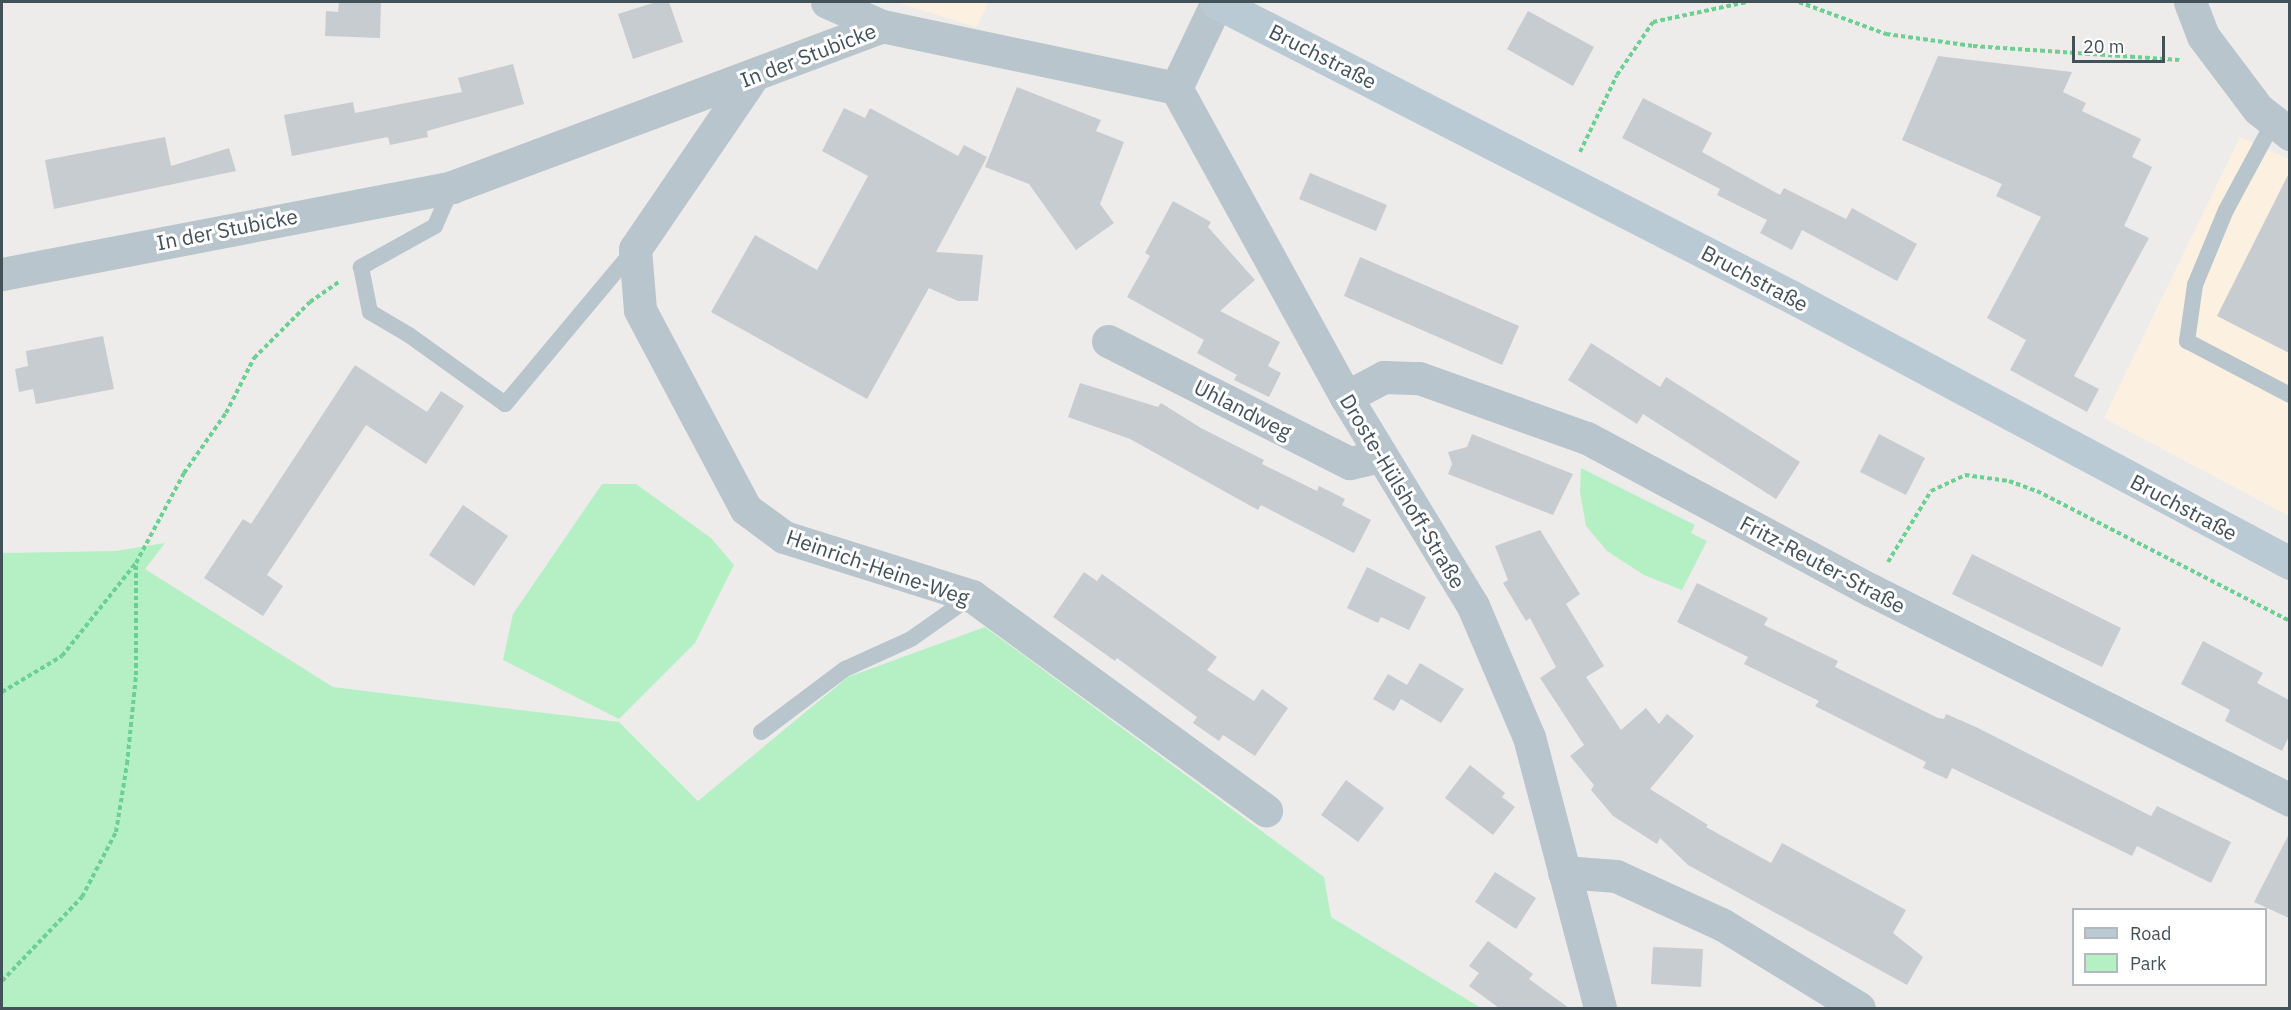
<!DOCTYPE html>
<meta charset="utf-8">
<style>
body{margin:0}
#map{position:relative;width:2291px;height:1010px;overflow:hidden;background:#eeebeb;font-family:"IBM Plex Sans",sans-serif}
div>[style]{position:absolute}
.commercial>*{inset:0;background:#fcf1e1}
.green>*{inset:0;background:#b5f0c5}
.building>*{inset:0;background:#c7ccd1}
.path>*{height:4px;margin-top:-2px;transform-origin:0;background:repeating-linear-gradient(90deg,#6bd092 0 4.5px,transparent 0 7.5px)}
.lane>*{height:16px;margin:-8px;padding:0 8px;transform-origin:8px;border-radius:8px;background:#b8c5cc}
.street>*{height:33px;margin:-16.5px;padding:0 16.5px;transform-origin:16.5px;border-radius:16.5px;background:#b8c5cc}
.secondary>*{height:33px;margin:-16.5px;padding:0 16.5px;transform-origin:16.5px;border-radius:16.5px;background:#bacad4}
span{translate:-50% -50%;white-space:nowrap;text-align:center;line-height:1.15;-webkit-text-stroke:6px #fff;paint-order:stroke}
.street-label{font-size:21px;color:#435159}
.frame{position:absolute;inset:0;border:3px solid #435159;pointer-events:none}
.legend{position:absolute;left:2072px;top:908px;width:195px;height:78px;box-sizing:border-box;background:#fff;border:2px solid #b4b9bd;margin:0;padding:8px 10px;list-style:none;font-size:18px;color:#435159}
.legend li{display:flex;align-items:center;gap:12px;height:30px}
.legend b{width:30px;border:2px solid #b4b9bd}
.scale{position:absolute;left:2072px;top:36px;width:93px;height:27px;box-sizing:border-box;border:3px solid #435159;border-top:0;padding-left:8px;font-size:18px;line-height:21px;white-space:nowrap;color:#435159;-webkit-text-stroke:4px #fff;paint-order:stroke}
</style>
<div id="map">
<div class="commercial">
<div style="clip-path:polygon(896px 2px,989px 2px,976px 27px)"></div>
<div style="clip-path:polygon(2240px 137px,2289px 159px,2289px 516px,2104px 418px)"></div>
</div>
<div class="green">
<div style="clip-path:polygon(1581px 468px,1695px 525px,1691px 533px,1707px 541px,1682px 590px,1644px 575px,1607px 551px,1586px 526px,1580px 492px)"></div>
<div style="clip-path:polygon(602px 484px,636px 484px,711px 538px,734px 565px,695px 643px,619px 719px,503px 660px,513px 614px)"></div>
<div style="clip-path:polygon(165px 543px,145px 569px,333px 687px,619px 722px,698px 801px,848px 677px,985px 627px,1324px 877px,1331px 917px,1481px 1008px,2px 1008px,2px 553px,116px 551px)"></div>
</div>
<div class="building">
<div style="clip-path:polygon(339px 2px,381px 2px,380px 38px,325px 36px,326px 11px,338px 12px)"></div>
<div style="clip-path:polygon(656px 2px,669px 2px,683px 42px,633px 59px,618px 14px)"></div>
<div style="clip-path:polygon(1528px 11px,1594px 47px,1573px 86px,1507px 49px)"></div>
<div style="clip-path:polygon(1938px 56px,2072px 72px,2063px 92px,2086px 103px,2082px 111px,2141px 139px,2132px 157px,2152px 167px,2124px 226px,2149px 238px,2074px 376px,2099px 389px,2087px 412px,2010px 370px,2026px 340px,1987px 318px,2041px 217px,1996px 196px,2002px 184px,1902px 140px)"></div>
<div style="clip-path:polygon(513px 64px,524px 104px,427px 131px,428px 137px,390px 145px,388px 137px,292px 156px,284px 115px,353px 102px,355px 113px,462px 92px,458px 78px)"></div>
<div style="clip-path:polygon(1017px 87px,1101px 120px,1096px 131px,1124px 142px,1100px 204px,1114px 223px,1076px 250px,1029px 184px,985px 167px)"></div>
<div style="clip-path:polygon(1643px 98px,1712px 133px,1702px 152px,1780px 195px,1784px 188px,1846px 219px,1852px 208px,1917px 244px,1897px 281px,1802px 230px,1792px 250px,1760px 233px,1767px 220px,1717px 195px,1720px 189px,1622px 138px)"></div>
<div style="clip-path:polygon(844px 108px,865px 118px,870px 108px,958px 156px,964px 145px,987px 157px,936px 252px,983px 255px,978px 301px,958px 301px,929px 288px,867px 399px,711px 312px,755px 235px,817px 270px,868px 176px,822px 151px)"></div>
<div style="clip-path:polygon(165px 137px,171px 166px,229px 148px,236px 171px,54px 209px,45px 160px)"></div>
<div style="clip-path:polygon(1310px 173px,1387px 205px,1376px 231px,1299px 199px)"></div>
<div style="clip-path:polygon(2289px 173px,2289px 353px,2217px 316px)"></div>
<div style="clip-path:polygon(1173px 201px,1211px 222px,1208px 227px,1255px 280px,1220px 311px,1280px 342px,1268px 366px,1281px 373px,1269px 397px,1234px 380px,1237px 375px,1197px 353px,1204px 340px,1127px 297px,1150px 256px,1145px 253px)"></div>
<div style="clip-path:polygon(1360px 257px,1519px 326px,1502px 365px,1344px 296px)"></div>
<div style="clip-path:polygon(103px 336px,114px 389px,36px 404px,33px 389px,19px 392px,15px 369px,28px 366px,26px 351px)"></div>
<div style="clip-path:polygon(1591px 343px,1660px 387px,1666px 377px,1800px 462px,1776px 499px,1643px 414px,1637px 424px,1568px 380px)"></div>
<div style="clip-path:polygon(355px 365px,427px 412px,441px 391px,464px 406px,426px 464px,366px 425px,267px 575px,283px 586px,263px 616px,204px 578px,243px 519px,251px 524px)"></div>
<div style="clip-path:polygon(1080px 383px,1158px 407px,1161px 403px,1201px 428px,1264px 460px,1262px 464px,1317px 491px,1319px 486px,1345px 499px,1342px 505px,1371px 520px,1354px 553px,1261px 505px,1258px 510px,1130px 439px,1068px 417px)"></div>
<div style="clip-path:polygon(1472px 434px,1573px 474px,1553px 515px,1448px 474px,1452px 464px,1448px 452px,1467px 447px)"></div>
<div style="clip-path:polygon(1879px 434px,1925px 458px,1906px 495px,1860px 472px)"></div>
<div style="clip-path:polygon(463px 505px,508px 536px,474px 586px,429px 555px)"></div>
<div style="clip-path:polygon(1540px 530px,1580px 594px,1566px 604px,1604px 666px,1586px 677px,1621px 730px,1646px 708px,1659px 724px,1667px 714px,1694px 736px,1650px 789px,1708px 825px,1706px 827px,1771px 863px,1782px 843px,1906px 910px,1893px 933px,1923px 957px,1907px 985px,1688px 865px,1660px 838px,1657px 844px,1613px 816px,1591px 790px,1594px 785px,1570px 756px,1584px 745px,1540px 678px,1556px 667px,1530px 618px,1526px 621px,1503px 583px,1508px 580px,1495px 546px)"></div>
<div style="clip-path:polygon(1972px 554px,2121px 628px,2102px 667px,1952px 594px)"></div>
<div style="clip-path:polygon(1367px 567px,1426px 597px,1409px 630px,1381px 617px,1378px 623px,1347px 608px)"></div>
<div style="clip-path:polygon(1084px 572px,1097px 581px,1102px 574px,1217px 657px,1207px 670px,1254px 701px,1262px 689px,1288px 708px,1255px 756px,1223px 735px,1219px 741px,1193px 723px,1197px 717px,1117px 658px,1115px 661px,1053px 617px)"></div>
<div style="clip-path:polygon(1697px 583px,1768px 618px,1764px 625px,1838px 661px,1835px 667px,1938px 718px,1944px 719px,1946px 714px,1976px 727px,2151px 816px,2157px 806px,2231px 842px,2211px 883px,2137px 846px,2132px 856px,1952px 768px,1947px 779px,1923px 768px,1926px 762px,1815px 706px,1819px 701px,1744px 664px,1748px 657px,1677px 622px)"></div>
<div style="clip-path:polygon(2203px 641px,2263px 673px,2257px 683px,2289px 700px,2289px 736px,2282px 751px,2225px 721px,2230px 710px,2181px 684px)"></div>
<div style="clip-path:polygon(1420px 663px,1464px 689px,1441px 723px,1401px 699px,1394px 711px,1373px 699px,1388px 674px,1407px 685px)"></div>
<div style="clip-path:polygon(1470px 765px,1505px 793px,1502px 797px,1515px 807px,1493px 835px,1445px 798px)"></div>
<div style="clip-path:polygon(1346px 780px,1384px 808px,1358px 842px,1321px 815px)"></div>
<div style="clip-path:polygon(2289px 834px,2289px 918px,2254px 902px)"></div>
<div style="clip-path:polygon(1495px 872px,1536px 898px,1516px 929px,1475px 902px)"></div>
<div style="clip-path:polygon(1488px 941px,1533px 974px,1529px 979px,1569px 1008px,1499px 1008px,1469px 986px,1479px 973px,1469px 966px)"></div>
<div style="clip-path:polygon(1653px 947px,1703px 949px,1701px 987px,1651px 984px)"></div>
</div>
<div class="path">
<div style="left:1799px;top:2px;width:93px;rotate:20.2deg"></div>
<div style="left:1886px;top:34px;width:88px;rotate:7.9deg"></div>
<div style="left:1973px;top:46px;width:207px;rotate:3.9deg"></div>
<div style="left:1580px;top:152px;width:85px;rotate:-64.3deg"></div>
<div style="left:1617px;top:75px;width:64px;rotate:-55.8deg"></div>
<div style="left:1653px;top:22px;width:96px;rotate:-12deg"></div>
<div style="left:1888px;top:562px;width:83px;rotate:-58.8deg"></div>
<div style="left:1931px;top:491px;width:38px;rotate:-25deg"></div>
<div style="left:1965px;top:475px;width:44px;rotate:7.8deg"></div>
<div style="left:2009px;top:481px;width:30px;rotate:20deg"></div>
<div style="left:2037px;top:491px;width:284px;rotate:27.2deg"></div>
<div style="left:2px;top:692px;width:70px;rotate:-31deg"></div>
<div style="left:62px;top:656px;width:119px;rotate:-51.5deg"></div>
<div style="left:136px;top:563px;width:102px;rotate:-61.9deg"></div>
<div style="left:184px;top:473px;width:73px;rotate:-55deg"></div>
<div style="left:226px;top:413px;width:62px;rotate:-63deg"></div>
<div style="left:254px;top:358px;width:79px;rotate:-45deg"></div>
<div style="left:310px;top:302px;width:37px;rotate:-35deg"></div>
<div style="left:2px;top:981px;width:116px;rotate:-46.4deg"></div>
<div style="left:82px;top:897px;width:73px;rotate:-62.4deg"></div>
<div style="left:116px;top:832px;width:69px;rotate:-80.8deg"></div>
<div style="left:127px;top:764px;width:89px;rotate:-84.2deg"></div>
<div style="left:136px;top:675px;width:111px;rotate:-90deg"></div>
</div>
<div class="lane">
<div style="left:2274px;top:121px;width:101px;rotate:118.3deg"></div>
<div style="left:2226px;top:210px;width:81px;rotate:112.5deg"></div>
<div style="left:2195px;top:285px;width:57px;rotate:98.1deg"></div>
<div style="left:2187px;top:341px;width:116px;rotate:27.7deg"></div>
<div style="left:452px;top:187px;width:43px;rotate:113.6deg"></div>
<div style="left:435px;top:226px;width:85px;rotate:151deg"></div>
<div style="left:361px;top:267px;width:46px;rotate:78.7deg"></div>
<div style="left:370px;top:312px;width:45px;rotate:30.5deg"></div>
<div style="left:409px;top:335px;width:118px;rotate:35.7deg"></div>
<div style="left:505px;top:404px;width:199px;rotate:-50.1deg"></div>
<div style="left:761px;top:732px;width:105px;rotate:-36.9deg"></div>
<div style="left:845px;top:669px;width:72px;rotate:-24.4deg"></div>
<div style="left:911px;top:639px;width:75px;rotate:-35.2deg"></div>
</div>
<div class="street">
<div style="left:827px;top:2px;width:60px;rotate:23.6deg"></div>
<div style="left:1217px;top:2px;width:95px;rotate:115.5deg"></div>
<div style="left:1176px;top:88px;width:353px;rotate:61.2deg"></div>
<div style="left:1346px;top:397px;width:245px;rotate:58.7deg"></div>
<div style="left:1473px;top:606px;width:142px;rotate:66.9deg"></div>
<div style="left:1529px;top:737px;width:280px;rotate:75.3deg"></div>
<div style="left:2190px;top:2px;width:36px;rotate:69deg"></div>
<div style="left:2203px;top:36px;width:91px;rotate:53deg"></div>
<div style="left:2258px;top:109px;width:41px;rotate:38deg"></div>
<div style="left:753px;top:76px;width:209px;rotate:124.3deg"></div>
<div style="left:635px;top:249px;width:61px;rotate:85.3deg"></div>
<div style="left:640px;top:310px;width:225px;rotate:62deg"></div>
<div style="left:746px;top:509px;width:47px;rotate:36.4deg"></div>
<div style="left:784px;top:537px;width:197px;rotate:17.4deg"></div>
<div style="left:972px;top:596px;width:364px;rotate:36.1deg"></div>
<div style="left:2px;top:274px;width:458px;rotate:-10.9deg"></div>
<div style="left:452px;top:187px;width:459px;rotate:-20.5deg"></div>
<div style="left:882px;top:26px;width:300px;rotate:11.9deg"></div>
<div style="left:1108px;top:341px;width:271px;rotate:26.8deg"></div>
<div style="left:1350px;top:463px;width:32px;rotate:-13deg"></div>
<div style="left:1346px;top:397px;width:43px;rotate:-27.8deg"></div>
<div style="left:1384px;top:377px;width:35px;rotate:2deg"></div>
<div style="left:1419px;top:378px;width:178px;rotate:19.7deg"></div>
<div style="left:1587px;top:438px;width:322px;rotate:28.2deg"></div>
<div style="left:1871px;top:590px;width:469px;rotate:26.6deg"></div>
<div style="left:1564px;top:872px;width:52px;rotate:4.4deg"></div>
<div style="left:1616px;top:876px;width:118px;rotate:24.6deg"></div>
<div style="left:1723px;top:925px;width:159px;rotate:31.4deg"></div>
</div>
<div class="secondary">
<div style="left:1216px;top:2px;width:647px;rotate:27.12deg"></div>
<div style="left:1792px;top:297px;width:565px;rotate:28.11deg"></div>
</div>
<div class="street-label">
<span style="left:808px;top:55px;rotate:-21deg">In der Stubicke</span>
<span style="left:1323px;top:56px;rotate:27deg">Bruchstraße</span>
<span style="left:227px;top:229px;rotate:-11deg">In der Stubicke</span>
<span style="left:1755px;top:278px;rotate:28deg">Bruchstraße</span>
<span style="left:1243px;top:409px;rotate:27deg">Uhlandweg</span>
<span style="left:1403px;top:491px;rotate:59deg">Droste-Hülshoff-Straße</span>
<span style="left:2184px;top:507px;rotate:28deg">Bruchstraße</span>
<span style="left:1823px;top:564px;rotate:28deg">Fritz-Reuter-Straße</span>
<span style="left:878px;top:567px;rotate:19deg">Heinrich-Heine-Weg</span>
</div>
<div class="frame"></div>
<ul class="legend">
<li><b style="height:8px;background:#bacad4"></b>Road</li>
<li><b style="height:16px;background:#b5f0c5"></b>Park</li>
</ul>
<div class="scale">20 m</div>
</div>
